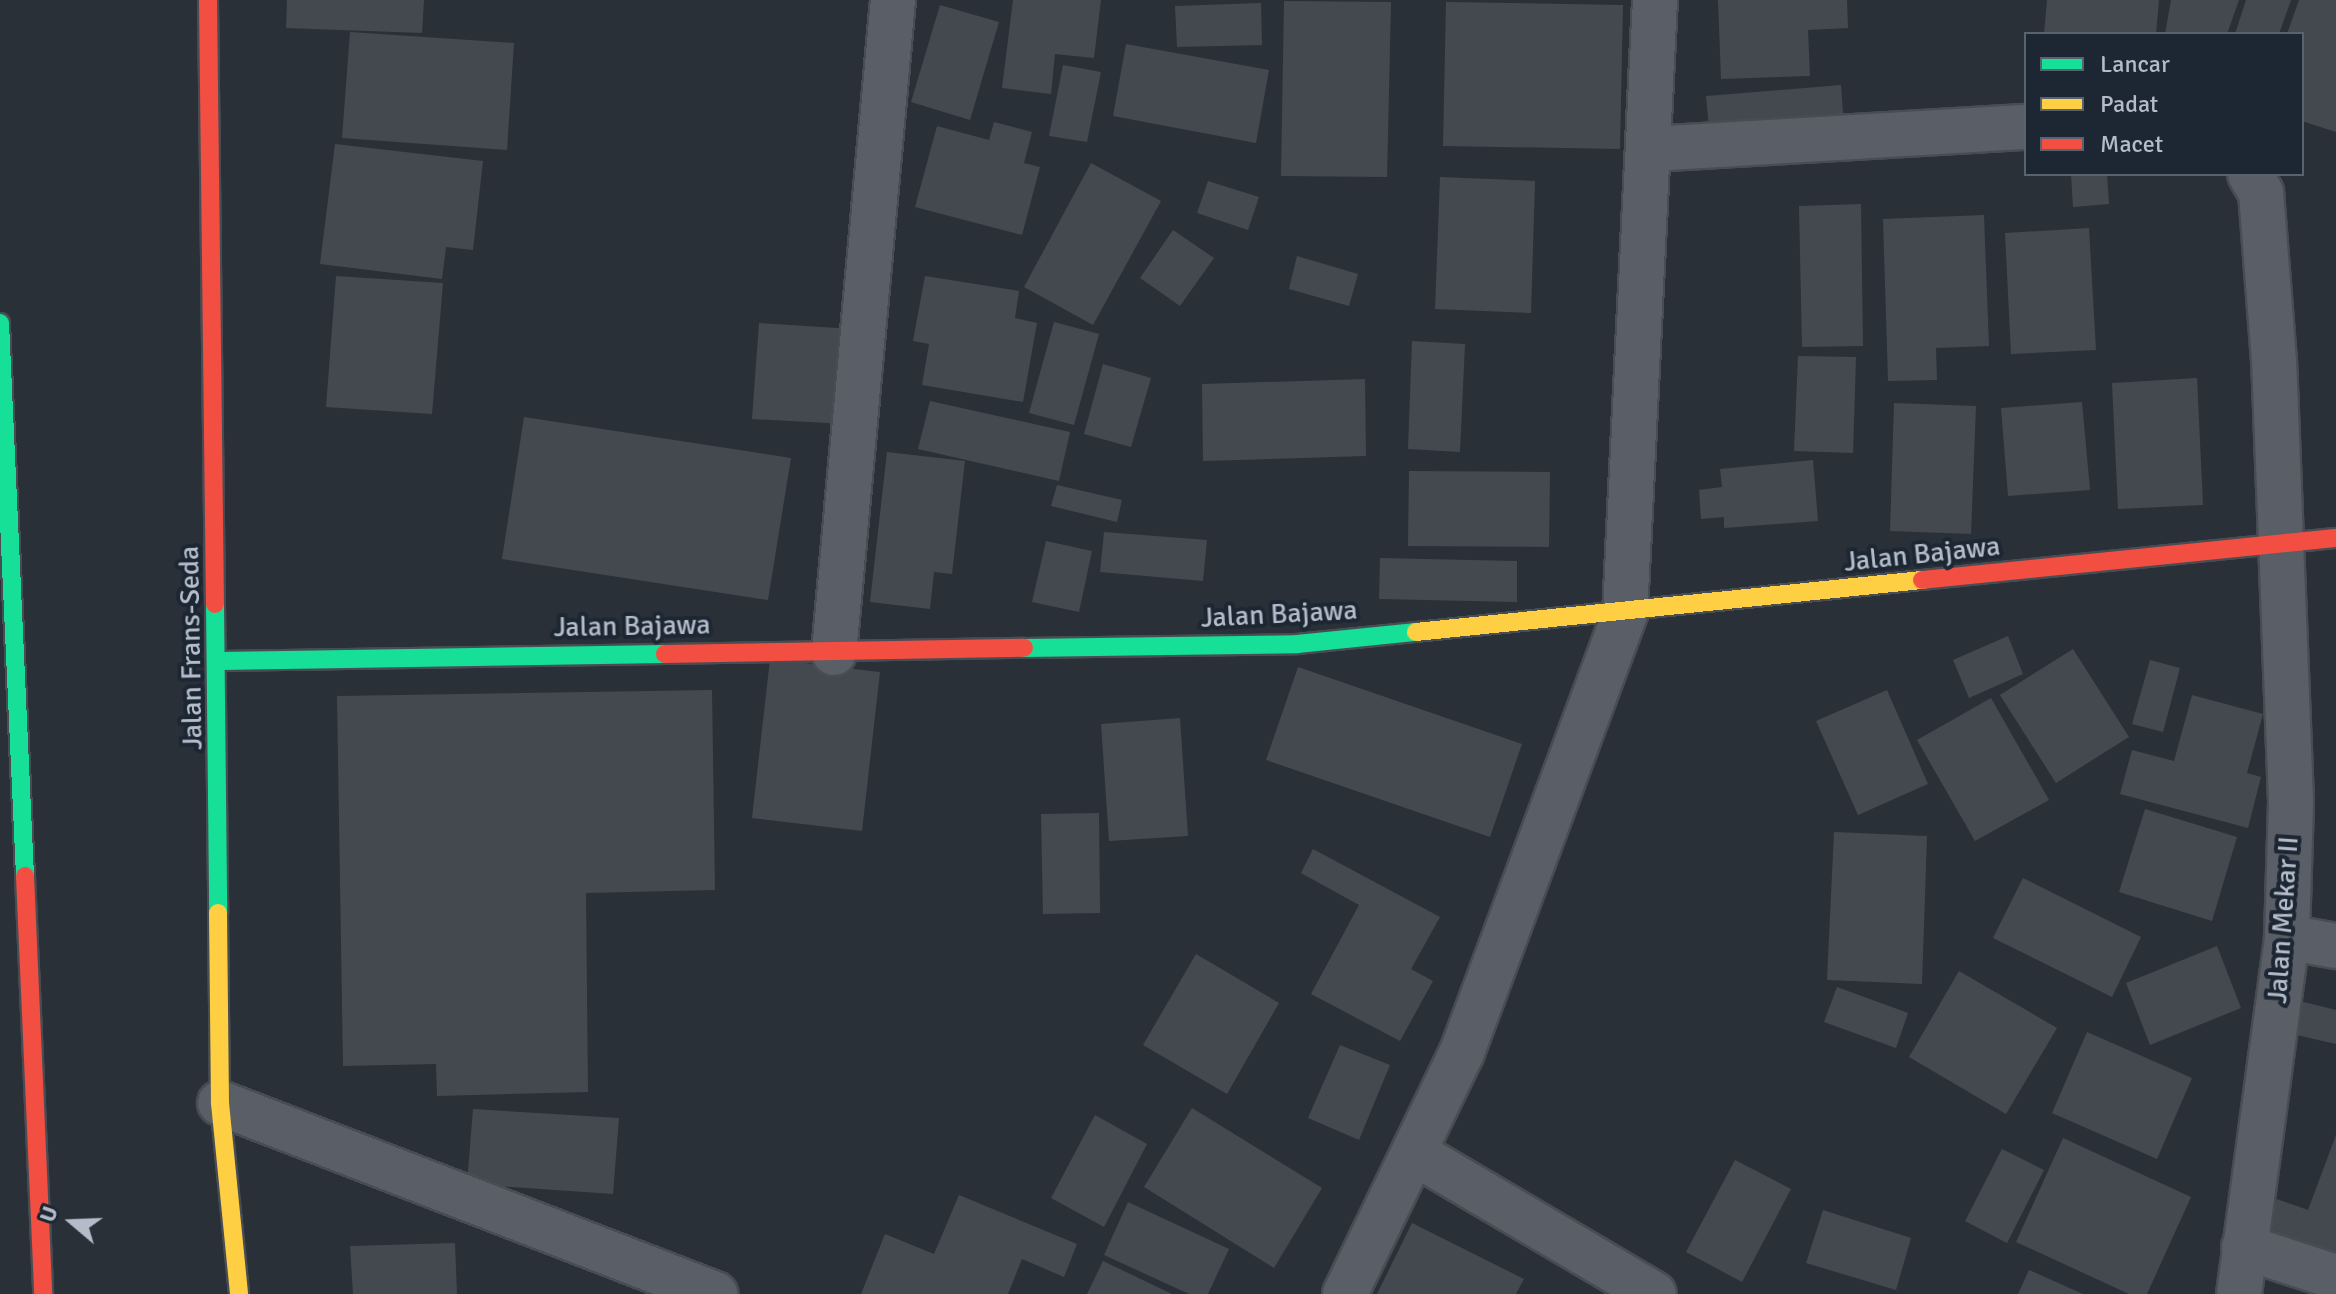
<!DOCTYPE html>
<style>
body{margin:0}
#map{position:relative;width:2336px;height:1294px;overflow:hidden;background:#2a3038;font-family:Signika,sans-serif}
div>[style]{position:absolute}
.building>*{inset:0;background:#444950}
.roads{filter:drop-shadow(2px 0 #484c53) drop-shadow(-2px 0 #484c53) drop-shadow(0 2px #484c53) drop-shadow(0 -2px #484c53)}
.street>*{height:44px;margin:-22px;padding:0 22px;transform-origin:22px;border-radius:22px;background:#5a5e66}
.fast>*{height:18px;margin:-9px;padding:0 9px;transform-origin:9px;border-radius:9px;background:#16e098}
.slow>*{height:18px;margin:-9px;padding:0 9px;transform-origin:9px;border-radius:9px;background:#ffcf43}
.jam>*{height:18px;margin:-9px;padding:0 9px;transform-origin:9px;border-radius:9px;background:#f24e42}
span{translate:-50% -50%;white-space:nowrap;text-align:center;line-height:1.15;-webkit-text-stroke:8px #1d2633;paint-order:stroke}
.street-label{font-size:28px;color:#b4bcc9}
.legend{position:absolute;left:2024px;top:32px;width:280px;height:144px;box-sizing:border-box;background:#1d2633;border:2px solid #59626f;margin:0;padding:10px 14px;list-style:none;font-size:24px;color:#b4bcc9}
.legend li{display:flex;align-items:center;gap:16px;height:40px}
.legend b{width:40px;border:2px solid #59626f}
.north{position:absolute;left:32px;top:1182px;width:80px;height:80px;-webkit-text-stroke:6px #1d2633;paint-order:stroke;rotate:289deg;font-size:22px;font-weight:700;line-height:32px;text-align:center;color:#b4bcc9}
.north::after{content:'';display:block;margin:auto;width:28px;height:36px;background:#b4bcc9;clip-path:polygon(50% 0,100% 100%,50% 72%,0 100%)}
</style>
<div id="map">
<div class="building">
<div style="clip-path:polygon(287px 0,424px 0,422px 33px,286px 28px)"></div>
<div style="clip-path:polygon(1013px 0,1101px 0,1094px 58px,1055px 54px,1051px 94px,1002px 88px)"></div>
<div style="clip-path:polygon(1718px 0,1847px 0,1848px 28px,1808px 30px,1810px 76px,1721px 79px)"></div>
<div style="clip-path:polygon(2047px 0,2159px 0,2156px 34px,2044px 34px)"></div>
<div style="clip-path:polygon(2171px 0,2239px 0,2227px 34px,2165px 34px)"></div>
<div style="clip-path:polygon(2246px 0,2291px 0,2279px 34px,2235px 34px)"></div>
<div style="clip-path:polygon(2299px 0,2336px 0,2336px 132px,2302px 121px,2302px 34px,2287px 34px)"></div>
<div style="clip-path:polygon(1284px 1px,1391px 2px,1387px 177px,1281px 176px)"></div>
<div style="clip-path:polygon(1446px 2px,1623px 5px,1620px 149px,1443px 146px)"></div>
<div style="clip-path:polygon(1261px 3px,1262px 45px,1177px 47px,1175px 6px)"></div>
<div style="clip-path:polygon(940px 5px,999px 22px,970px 120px,911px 102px)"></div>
<div style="clip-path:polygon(350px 32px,514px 43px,507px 150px,342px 138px)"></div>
<div style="clip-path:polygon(1126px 44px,1269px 70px,1256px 143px,1113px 116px)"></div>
<div style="clip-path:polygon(1063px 65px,1101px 72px,1087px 142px,1049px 136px)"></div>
<div style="clip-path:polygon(1841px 85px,1844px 127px,1710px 139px,1706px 96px)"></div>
<div style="clip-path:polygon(994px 122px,1032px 132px,1024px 163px,1040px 167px,1022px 235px,915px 207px,937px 126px,989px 140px)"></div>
<div style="clip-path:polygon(335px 144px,483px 161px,473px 250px,446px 247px,442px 279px,320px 264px)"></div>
<div style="clip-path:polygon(1091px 163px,1161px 201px,1093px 325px,1024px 287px)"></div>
<div style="clip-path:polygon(2071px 174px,2107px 174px,2109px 204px,2073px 207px)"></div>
<div style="clip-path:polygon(1440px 177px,1535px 181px,1531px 313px,1435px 309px)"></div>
<div style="clip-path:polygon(1208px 181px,1259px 197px,1248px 230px,1197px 213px)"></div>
<div style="clip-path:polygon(1861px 204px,1863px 346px,1802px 347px,1799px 206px)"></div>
<div style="clip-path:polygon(1984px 215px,1989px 346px,1936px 348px,1937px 380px,1888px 381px,1883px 219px)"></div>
<div style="clip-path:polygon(2089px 228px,2096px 350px,2011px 354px,2005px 233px)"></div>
<div style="clip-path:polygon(1173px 230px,1214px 258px,1180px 306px,1140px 278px)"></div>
<div style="clip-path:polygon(1297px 256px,1358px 274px,1349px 306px,1289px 289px)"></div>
<div style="clip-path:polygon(336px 276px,443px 283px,432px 414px,326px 407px)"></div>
<div style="clip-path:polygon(925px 276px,1019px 291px,1015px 318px,1037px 323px,1023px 402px,922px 385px,929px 344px,913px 341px)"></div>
<div style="clip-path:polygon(1054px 322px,1099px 334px,1074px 425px,1029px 413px)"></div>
<div style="clip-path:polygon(759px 323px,853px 329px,847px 424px,752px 419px)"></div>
<div style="clip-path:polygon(1412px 341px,1465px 344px,1460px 452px,1408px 449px)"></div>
<div style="clip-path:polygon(1798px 356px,1856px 357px,1853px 453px,1794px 451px)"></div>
<div style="clip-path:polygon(1103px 364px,1151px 378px,1131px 447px,1084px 434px)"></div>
<div style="clip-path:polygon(2197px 378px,2203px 505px,2118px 509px,2112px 383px)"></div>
<div style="clip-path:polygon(1365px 379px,1366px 456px,1203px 461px,1202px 384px)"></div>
<div style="clip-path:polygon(930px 401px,1070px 432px,1059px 481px,918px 449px)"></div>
<div style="clip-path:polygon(2082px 402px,2090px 490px,2008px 496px,2001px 408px)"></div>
<div style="clip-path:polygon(1894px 403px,1976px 406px,1971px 534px,1890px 531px)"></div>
<div style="clip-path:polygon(524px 417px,791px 458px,768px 600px,502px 559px)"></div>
<div style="clip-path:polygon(887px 452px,965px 461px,952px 574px,934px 572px,930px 609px,870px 602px)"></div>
<div style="clip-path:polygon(1813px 460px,1818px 521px,1724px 528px,1724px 517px,1701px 519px,1699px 490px,1722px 487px,1720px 469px)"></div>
<div style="clip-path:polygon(1409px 471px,1550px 472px,1549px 547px,1408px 546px)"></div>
<div style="clip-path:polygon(1057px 485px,1122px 500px,1117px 522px,1051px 506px)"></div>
<div style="clip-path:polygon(1104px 532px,1207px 540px,1203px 581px,1100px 572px)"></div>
<div style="clip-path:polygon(1046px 541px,1092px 551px,1079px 612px,1032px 602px)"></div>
<div style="clip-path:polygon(1380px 558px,1517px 561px,1517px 602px,1379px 599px)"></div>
<div style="clip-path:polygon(2008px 636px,2023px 674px,1969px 698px,1953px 660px)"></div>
<div style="clip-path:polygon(2073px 649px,2129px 737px,2056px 783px,2000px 695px)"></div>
<div style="clip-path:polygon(770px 659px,880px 672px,862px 831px,752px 818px)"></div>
<div style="clip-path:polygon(2150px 660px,2180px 668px,2163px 732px,2132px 724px)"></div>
<div style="clip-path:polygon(1298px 667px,1522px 744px,1490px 837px,1266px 760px)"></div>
<div style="clip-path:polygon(712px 690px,715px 890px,586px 893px,588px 1092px,437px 1096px,436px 1064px,343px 1066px,337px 696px)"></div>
<div style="clip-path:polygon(1887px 690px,1928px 784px,1858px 815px,1816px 721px)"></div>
<div style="clip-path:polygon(2192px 695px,2263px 714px,2247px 773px,2261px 777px,2248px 828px,2120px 794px,2132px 750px,2174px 761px)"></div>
<div style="clip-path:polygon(1991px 698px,2049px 800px,1975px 841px,1917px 740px)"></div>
<div style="clip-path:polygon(1180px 718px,1188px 836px,1109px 841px,1101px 724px)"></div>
<div style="clip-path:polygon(2145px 809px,2237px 837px,2212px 921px,2119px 892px)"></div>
<div style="clip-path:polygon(1099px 813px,1100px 913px,1043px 914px,1041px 814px)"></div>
<div style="clip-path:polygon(1834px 832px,1927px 836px,1922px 984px,1827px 980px)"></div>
<div style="clip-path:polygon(1313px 849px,1440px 917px,1411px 969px,1433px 981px,1400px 1041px,1311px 994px,1359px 905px,1301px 873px)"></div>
<div style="clip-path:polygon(2023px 878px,2141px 937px,2112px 997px,1993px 938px)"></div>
<div style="clip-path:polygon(2217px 946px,2241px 1008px,2150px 1045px,2126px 983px)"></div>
<div style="clip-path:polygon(1196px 954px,1279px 1003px,1227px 1094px,1143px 1045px)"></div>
<div style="clip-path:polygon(1959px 971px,2057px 1028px,2006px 1114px,1909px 1057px)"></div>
<div style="clip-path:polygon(1837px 987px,1908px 1013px,1896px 1048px,1824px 1022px)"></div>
<div style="clip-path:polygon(2296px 1000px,2336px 1010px,2336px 1044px,2288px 1033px)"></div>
<div style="clip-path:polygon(2087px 1032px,2192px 1078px,2157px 1159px,2052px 1113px)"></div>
<div style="clip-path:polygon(1340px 1045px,1390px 1065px,1359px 1140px,1308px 1118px)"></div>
<div style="clip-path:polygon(1192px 1108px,1322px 1188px,1274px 1268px,1144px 1187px)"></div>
<div style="clip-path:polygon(473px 1109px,619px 1118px,613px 1194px,467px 1184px)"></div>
<div style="clip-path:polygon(1095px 1115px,1147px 1144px,1104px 1227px,1051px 1198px)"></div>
<div style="clip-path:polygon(2336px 1135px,2336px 1256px,2266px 1231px,2277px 1199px,2308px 1210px)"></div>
<div style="clip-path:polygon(2063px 1138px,2191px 1197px,2147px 1294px,2129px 1294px,2016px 1242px)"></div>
<div style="clip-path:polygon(2002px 1149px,2044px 1170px,2007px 1243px,1965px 1221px)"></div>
<div style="clip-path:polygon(1735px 1160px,1791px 1189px,1742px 1282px,1686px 1252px)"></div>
<div style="clip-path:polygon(959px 1195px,1077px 1244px,1064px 1277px,1022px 1259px,1008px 1294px,861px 1294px,885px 1234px,934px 1254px)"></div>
<div style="clip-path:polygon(1128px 1202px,1229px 1249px,1208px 1294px,1189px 1294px,1104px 1255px)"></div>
<div style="clip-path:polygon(1823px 1210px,1911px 1238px,1896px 1290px,1806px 1263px)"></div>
<div style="clip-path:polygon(1412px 1223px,1524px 1279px,1516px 1294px,1377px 1294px)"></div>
<div style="clip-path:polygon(455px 1243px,457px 1294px,353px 1294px,350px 1246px)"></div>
<div style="clip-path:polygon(1103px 1261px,1172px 1294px,1087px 1294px)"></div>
<div style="clip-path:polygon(2029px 1270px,2083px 1294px,2018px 1294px)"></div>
</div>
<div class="roads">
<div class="street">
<div style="left:1652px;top:149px;width:375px;rotate:-3.4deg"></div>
<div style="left:834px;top:653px;width:656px;rotate:-84.84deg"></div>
<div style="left:2287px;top:937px;width:50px;rotate:10.4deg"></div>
<div style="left:220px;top:1103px;width:531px;rotate:21.1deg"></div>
<div style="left:1416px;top:1154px;width:276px;rotate:30.5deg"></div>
<div style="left:2244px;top:1247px;width:97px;rotate:18.1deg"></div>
<div style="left:1345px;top:1294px;width:269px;rotate:-64.2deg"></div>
<div style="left:1462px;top:1052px;width:468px;rotate:-69.6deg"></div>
<div style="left:1625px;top:613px;width:614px;rotate:-87.2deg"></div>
<div style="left:2239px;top:1294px;width:360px;rotate:-82.3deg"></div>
<div style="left:2287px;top:937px;width:136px;rotate:-88.3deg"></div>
<div style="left:2291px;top:801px;width:440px;rotate:-92.2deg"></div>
<div style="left:2274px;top:361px;width:169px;rotate:-94.4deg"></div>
<div style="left:2261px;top:193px;width:22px;rotate:-120deg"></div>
</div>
<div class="fast">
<div style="left:0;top:323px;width:554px;rotate:87.41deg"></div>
<div style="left:215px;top:604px;width:309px;rotate:89.4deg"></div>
<div style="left:1024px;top:648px;width:273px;rotate:-0.8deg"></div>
<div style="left:1297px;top:644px;width:120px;rotate:-5.8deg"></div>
<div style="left:220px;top:661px;width:445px;rotate:-0.9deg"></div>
</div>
<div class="slow">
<div style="left:1416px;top:632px;width:509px;rotate:-5.87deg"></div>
<div style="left:218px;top:913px;width:190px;rotate:89.4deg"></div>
<div style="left:220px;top:1103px;width:192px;rotate:84.3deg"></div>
</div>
<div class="jam">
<div style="left:208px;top:0;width:604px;rotate:89.34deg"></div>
<div style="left:1922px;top:580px;width:416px;rotate:-5.8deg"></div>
<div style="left:665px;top:654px;width:359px;rotate:-1deg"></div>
<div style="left:25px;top:876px;width:418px;rotate:87.5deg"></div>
</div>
</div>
<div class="street-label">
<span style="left:1922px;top:554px;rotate:-6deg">Jalan Bajawa</span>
<span style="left:1279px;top:614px;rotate:-3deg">Jalan Bajawa</span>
<span style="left:632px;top:626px;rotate:-1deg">Jalan Bajawa</span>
<span style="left:191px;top:648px;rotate:-91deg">Jalan Frans-Seda</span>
<span style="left:2283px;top:920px;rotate:-86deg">Jalan Mekar II</span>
</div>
<ul class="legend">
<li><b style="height:10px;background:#16e098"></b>Lancar</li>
<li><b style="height:10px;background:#ffcf43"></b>Padat</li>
<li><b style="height:10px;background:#f24e42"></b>Macet</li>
</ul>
<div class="north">U</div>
</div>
